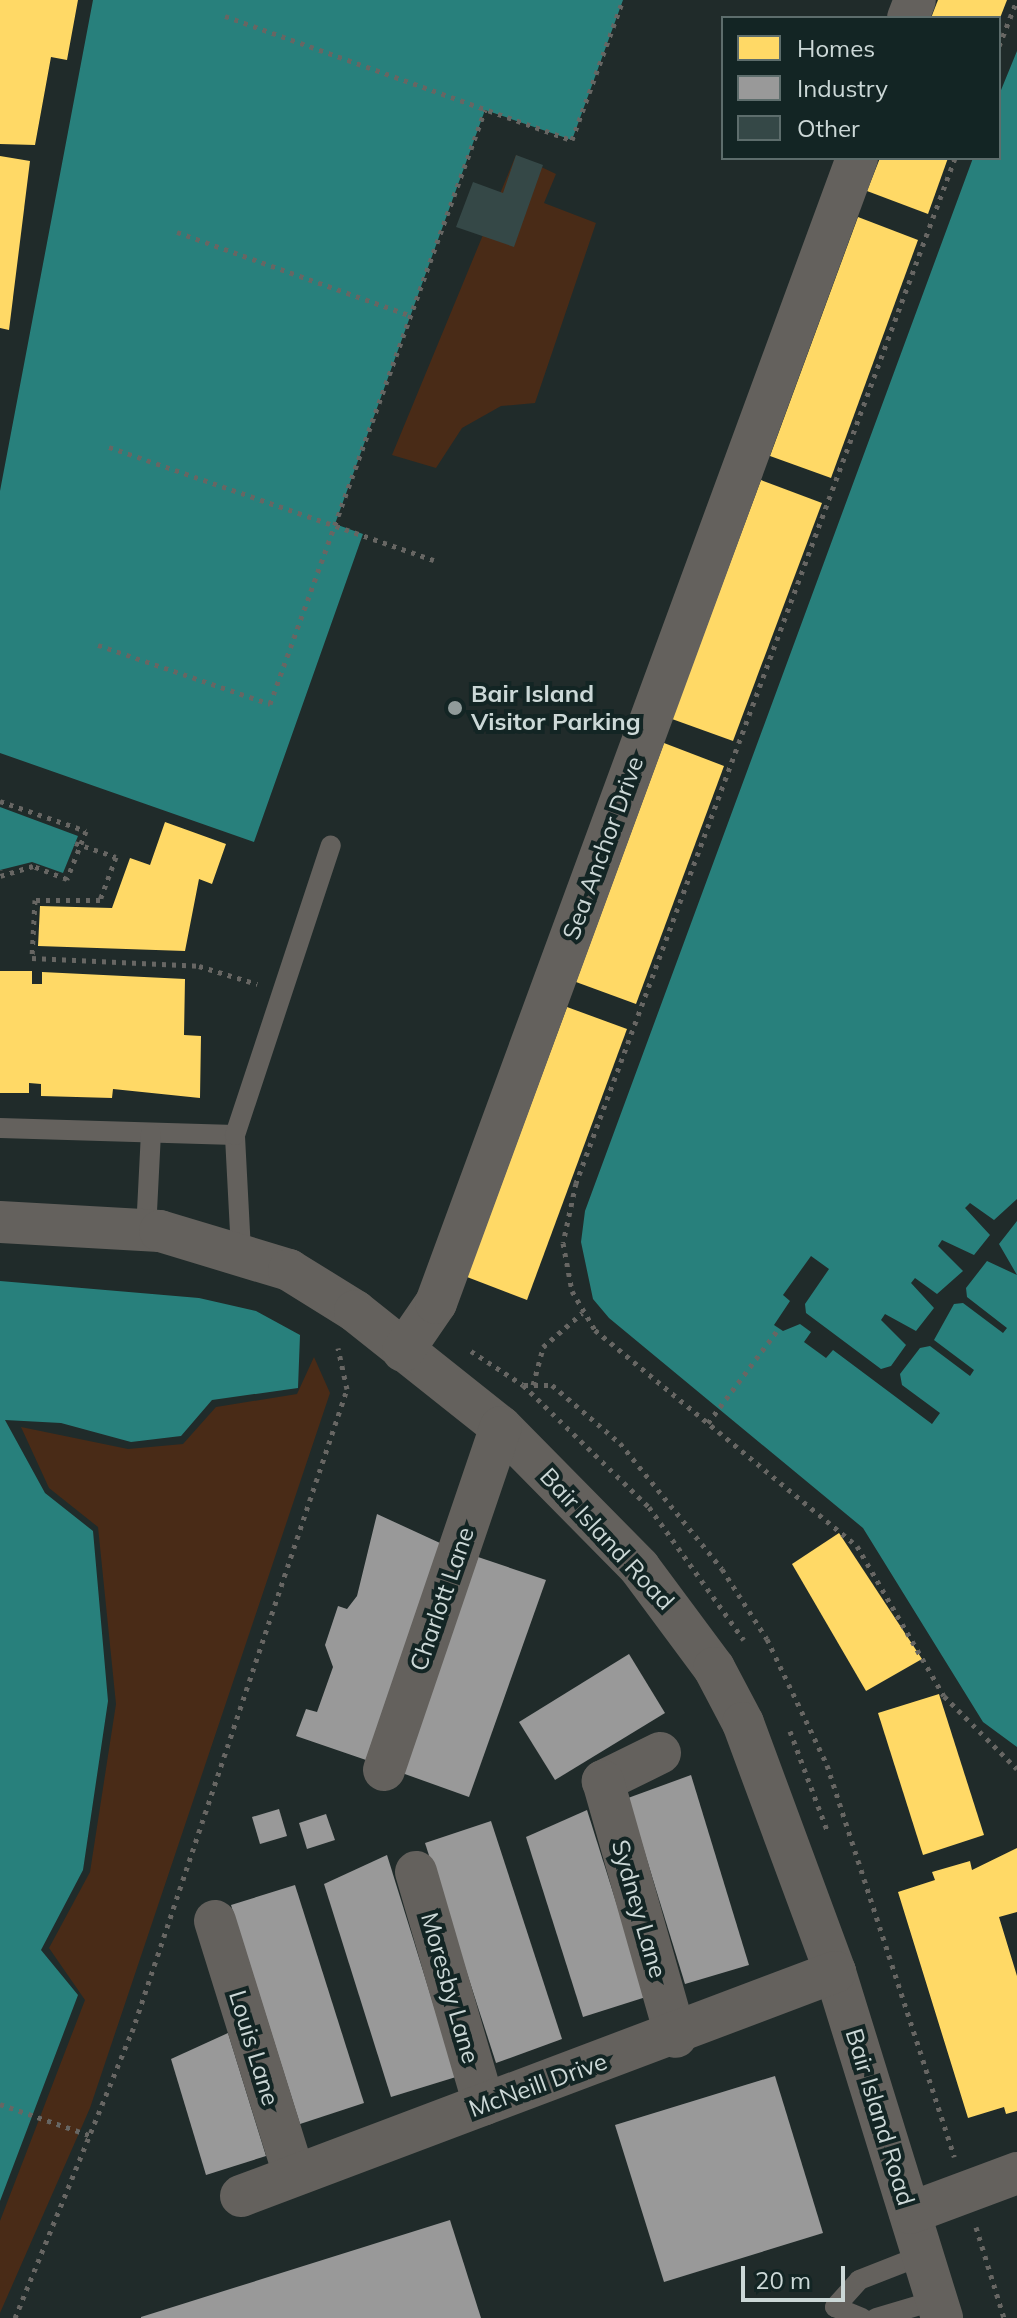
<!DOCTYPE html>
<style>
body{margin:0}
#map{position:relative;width:1017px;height:2318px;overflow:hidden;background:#202b2a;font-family:Mulish,sans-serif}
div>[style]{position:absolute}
.green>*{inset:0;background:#492b17}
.water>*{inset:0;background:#28807c}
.pier>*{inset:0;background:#202b2a}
.homes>*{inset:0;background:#ffd966}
.industry>*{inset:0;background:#999}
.building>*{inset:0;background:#354847}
.path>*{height:5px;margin-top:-2.5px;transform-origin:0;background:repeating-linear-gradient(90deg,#676663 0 4px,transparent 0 10px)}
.lane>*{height:20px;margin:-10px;padding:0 10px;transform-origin:10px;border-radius:10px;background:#64615d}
.street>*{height:42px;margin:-21px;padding:0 21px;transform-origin:21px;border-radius:21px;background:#64615d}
.dots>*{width:22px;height:22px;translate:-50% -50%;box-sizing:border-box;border:4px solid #132524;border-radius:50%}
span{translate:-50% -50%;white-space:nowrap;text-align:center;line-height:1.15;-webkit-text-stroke:8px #132524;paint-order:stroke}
.poi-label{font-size:24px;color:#ccd8d7;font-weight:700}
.left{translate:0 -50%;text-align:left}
.street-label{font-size:24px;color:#ccd8d7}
.legend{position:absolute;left:721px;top:16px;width:280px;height:144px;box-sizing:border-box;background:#132524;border:2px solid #5d6d6c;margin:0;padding:10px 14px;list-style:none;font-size:24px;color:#ccd8d7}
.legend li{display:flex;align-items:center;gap:16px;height:40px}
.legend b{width:40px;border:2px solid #5d6d6c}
.scale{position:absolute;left:741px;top:2266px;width:104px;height:36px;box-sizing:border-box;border:4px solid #ccd8d7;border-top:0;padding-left:10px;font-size:24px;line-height:28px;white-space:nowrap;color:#ccd8d7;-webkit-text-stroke:6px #132524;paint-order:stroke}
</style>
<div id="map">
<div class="green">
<div style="clip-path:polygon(516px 155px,556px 174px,544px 203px,596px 223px,535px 403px,501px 406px,462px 428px,436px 468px,392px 455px)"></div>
<div style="clip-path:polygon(314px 1357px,330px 1393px,90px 2108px,0 2313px,0 2221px,85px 2000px,49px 1948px,90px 1872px,116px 1704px,98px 1527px,49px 1488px,21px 1427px,128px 1449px,183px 1444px,216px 1407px,297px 1394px)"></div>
</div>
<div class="water">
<div style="clip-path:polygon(93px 0,623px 0,572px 140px,485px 110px,335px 524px,363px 534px,254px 842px,0 753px,0 491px)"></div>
<div style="clip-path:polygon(1017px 51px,1017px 1747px,983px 1722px,863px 1528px,609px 1318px,593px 1299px,581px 1242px,585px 1211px,973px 158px,999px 158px,999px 95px)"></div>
<div style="clip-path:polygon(0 807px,78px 836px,63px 873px,32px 862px,0 870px)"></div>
<div style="clip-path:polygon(0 1281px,199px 1298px,256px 1311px,300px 1335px,298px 1388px,212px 1400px,181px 1436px,131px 1442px,61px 1423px,5px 1420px,45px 1493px,93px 1531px,108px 1701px,83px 1870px,41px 1950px,78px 1995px,0 2201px)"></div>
</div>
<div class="pier">
<div style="clip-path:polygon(1017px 1199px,1017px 1221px,999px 1244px,1017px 1275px,987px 1261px,966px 1288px,967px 1297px,1007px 1328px,1003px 1333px,963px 1303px,954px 1304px,934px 1340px,974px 1370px,970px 1376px,930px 1346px,920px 1348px,900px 1374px,902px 1385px,940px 1413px,932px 1424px,833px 1350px,826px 1358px,804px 1342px,811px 1332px,800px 1324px,783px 1331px,774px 1325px,790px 1301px,783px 1295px,811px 1256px,829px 1269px,805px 1304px,806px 1313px,881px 1369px,891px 1366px,906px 1345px,881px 1320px,885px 1314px,916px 1331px,934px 1308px,911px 1283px,915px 1278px,937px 1294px,963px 1271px,938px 1246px,942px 1240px,974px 1255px,990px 1235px,965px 1208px,970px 1203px,994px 1220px)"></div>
</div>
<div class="homes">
<div style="clip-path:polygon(0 0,78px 0,67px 60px,51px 57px,35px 145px,0 144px)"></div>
<div style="clip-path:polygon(938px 0,1007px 0,1000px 18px,931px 18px)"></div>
<div style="clip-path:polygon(0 156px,30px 161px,9px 330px,0 328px)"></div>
<div style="clip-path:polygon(880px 158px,948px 158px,928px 214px,867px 191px)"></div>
<div style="clip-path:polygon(858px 217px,918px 240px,831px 478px,770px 456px)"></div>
<div style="clip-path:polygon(761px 480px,822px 503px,733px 741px,672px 719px)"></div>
<div style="clip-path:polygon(664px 743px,724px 766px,636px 1004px,576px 982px)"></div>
<div style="clip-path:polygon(165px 822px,226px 844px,212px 884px,199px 879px,185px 951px,38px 946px,40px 906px,112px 908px,130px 858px,150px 865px)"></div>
<div style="clip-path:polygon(0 971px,32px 971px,32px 984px,42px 984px,42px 972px,185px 979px,184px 1035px,201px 1036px,200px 1098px,113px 1089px,112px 1098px,41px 1096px,41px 1084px,29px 1083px,29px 1093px,0 1093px)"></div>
<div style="clip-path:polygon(567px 1007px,627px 1029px,527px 1300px,467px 1277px)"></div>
<div style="clip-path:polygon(839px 1533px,922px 1659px,866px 1691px,792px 1564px)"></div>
<div style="clip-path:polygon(939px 1694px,984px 1835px,923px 1855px,878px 1713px)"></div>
<div style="clip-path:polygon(1017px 1848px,1017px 1912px,999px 1917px,1017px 1976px,1017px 2111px,1006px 2114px,1004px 2107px,968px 2118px,898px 1892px,935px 1880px,932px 1872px,970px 1861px,972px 1870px)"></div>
</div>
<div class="industry">
<div style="clip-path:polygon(377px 1514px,440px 1543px,366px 1760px,296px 1736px,306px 1709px,317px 1712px,333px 1667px,325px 1645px,338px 1606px,347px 1609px,357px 1596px)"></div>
<div style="clip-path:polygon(478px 1557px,546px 1580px,469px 1797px,402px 1773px)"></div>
<div style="clip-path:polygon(629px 1654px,665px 1713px,555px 1780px,519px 1722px)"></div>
<div style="clip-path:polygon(691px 1775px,749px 1965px,685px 1984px,628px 1798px)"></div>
<div style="clip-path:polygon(279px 1809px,287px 1836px,260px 1844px,252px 1817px)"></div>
<div style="clip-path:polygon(587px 1810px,646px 1997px,583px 2017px,526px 1837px)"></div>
<div style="clip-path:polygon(326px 1814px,335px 1840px,307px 1849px,299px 1823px)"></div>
<div style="clip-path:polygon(491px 1821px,562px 2039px,496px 2063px,425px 1843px)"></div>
<div style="clip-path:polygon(387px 1855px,456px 2077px,391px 2097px,324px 1884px)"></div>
<div style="clip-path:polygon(295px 1885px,364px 2103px,300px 2124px,231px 1905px)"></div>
<div style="clip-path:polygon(228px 2033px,266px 2156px,206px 2175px,171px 2059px)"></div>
<div style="clip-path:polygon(775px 2076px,823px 2233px,664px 2282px,615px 2125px)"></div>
<div style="clip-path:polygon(450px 2220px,481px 2318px,141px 2318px,141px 2317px)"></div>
</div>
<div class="building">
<div style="clip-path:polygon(516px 155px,543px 165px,514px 247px,456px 227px,473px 182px,503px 193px)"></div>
</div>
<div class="path">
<div style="left:225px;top:16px;width:368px;rotate:19.7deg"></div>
<div style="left:572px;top:140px;width:149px;rotate:-70deg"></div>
<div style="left:999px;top:46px;width:49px;rotate:-68.6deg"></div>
<div style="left:955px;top:158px;width:1093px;rotate:110.29deg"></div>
<div style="left:576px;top:1183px;width:61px;rotate:102.2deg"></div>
<div style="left:563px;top:1243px;width:49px;rotate:79.4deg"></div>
<div style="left:572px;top:1291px;width:45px;rotate:59.5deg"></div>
<div style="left:595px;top:1330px;width:340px;rotate:39.5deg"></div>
<div style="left:857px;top:1546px;width:173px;rotate:59.9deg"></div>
<div style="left:944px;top:1696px;width:103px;rotate:45deg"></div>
<div style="left:177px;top:232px;width:249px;rotate:19.7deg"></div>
<div style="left:109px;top:447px;width:344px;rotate:19.2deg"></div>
<div style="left:98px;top:645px;width:182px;rotate:18.9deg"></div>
<div style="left:270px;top:704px;width:632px;rotate:-70.1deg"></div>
<div style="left:0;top:801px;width:91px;rotate:19.2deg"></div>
<div style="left:86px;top:831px;width:52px;rotate:111.6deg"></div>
<div style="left:67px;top:879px;width:36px;rotate:-159deg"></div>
<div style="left:33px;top:866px;width:34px;rotate:163deg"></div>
<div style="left:75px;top:843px;width:43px;rotate:18.9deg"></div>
<div style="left:116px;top:857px;width:46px;rotate:110.4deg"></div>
<div style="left:100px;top:900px;width:65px;rotate:180deg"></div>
<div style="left:35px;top:900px;width:58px;rotate:93deg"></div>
<div style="left:32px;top:958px;width:167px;rotate:2.7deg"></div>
<div style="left:199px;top:966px;width:61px;rotate:17.2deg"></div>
<div style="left:0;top:871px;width:1px;rotate:-90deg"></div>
<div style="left:471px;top:1351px;width:62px;rotate:33.2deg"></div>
<div style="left:523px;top:1385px;width:175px;rotate:44.1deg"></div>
<div style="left:649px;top:1507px;width:163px;rotate:54.5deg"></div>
<div style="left:524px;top:1385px;width:28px"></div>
<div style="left:552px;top:1385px;width:89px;rotate:40.5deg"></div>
<div style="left:620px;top:1443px;width:162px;rotate:51deg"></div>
<div style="left:722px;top:1569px;width:83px;rotate:57.3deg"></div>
<div style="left:767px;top:1639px;width:140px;rotate:64.5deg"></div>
<div style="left:827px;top:1765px;width:412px;rotate:72deg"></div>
<div style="left:533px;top:1385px;width:39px;rotate:-75deg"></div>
<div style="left:543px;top:1347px;width:52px;rotate:-41.1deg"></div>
<div style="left:708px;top:1423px;width:119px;rotate:-53.2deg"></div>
<div style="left:790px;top:1731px;width:106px;rotate:69.5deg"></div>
<div style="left:0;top:2104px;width:97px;rotate:19.2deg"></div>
<div style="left:976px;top:2227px;width:95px;rotate:72.9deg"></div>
<div style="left:15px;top:2318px;width:309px;rotate:-67.8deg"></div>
<div style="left:132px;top:2032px;width:678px;rotate:-71.51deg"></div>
<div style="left:347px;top:1389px;width:42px;rotate:-102.4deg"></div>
</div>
<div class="lane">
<div style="left:0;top:1128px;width:235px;rotate:1.7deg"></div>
<div style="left:146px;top:1231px;width:98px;rotate:-87.1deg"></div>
<div style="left:241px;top:1251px;width:116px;rotate:-93deg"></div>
<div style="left:235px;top:1135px;width:305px;rotate:-71.7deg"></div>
<div style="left:862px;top:2318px;width:29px;rotate:-158deg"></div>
<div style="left:835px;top:2307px;width:36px;rotate:-48deg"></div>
<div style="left:859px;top:2280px;width:69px;rotate:-21.3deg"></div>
<div style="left:876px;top:2318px;width:64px;rotate:-16.4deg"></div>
</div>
<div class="street">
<div style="left:908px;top:18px;width:19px;rotate:-69deg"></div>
<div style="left:0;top:1222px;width:160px;rotate:3.2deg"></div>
<div style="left:160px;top:1231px;width:135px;rotate:16.8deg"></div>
<div style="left:289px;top:1270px;width:78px;rotate:31.8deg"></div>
<div style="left:355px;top:1311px;width:186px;rotate:38.5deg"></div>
<div style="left:501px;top:1427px;width:197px;rotate:45.4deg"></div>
<div style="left:639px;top:1567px;width:126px;rotate:53.4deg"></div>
<div style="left:714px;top:1668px;width:62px;rotate:62.2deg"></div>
<div style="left:743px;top:1723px;width:265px;rotate:69.7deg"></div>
<div style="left:835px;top:1972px;width:362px;rotate:72.8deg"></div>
<div style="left:403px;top:1351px;width:58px;rotate:-55.5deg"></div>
<div style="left:436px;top:1303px;width:1220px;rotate:-69.81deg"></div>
<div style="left:660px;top:1753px;width:64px;rotate:153.8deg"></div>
<div style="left:603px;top:1781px;width:266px;rotate:74.1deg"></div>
<div style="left:384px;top:1770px;width:362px;rotate:-71.2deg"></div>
<div style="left:416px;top:1872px;width:242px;rotate:73.7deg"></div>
<div style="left:215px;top:1921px;width:265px;rotate:72.7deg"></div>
<div style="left:241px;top:2196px;width:635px;rotate:-20.66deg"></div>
<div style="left:910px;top:2213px;width:114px;rotate:-20.5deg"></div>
</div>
<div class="dots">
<div style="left:455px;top:708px;background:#909b9a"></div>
</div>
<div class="poi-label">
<span class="left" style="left:471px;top:708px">Bair Island<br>Visitor Parking</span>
</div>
<div class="street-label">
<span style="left:603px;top:848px;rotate:-70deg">Sea Anchor Drive</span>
<span style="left:607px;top:1539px;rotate:47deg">Bair Island Road</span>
<span style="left:442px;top:1599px;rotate:-71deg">Charlott Lane</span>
<span style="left:639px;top:1909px;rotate:74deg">Sydney Lane</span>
<span style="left:450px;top:1988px;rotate:74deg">Moresby Lane</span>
<span style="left:254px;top:2048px;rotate:73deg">Louis Lane</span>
<span style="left:538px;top:2085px;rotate:-20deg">McNeill Drive</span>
<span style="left:880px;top:2117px;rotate:73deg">Bair Island Road</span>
</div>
<ul class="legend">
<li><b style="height:22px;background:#ffd966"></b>Homes</li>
<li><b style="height:22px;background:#999"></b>Industry</li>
<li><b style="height:22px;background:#354847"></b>Other</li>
</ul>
<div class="scale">20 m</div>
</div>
